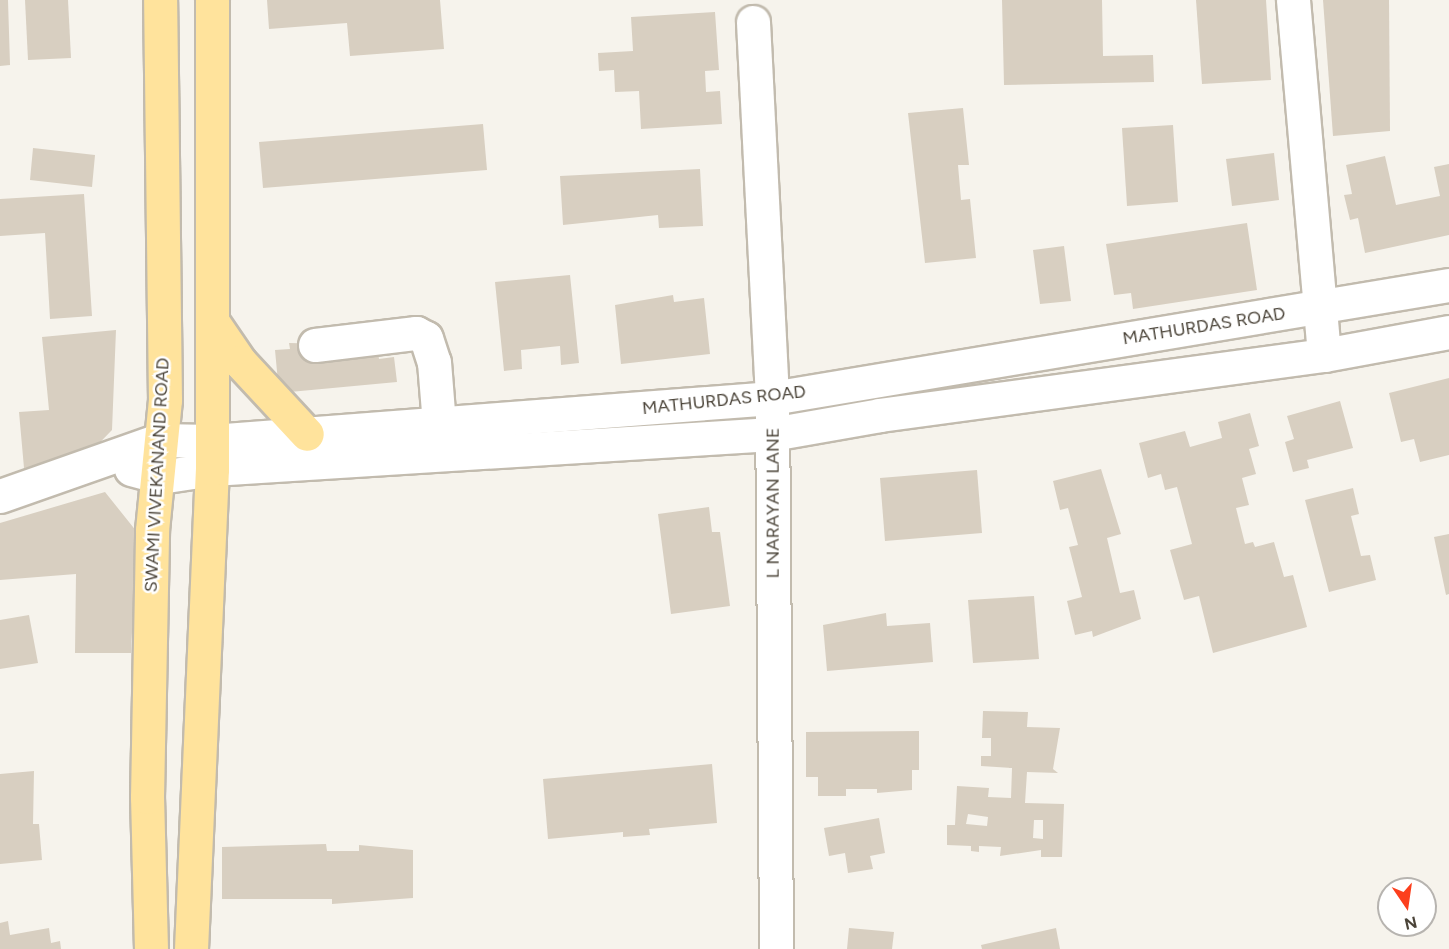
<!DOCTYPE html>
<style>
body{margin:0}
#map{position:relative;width:1449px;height:949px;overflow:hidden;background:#f6f3ec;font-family:Figtree,sans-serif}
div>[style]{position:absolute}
.building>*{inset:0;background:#d8cfc1}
.roads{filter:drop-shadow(2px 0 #c2bbae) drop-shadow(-2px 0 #c2bbae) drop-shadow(0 2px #c2bbae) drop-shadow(0 -2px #c2bbae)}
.minor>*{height:33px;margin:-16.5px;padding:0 16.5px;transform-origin:16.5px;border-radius:16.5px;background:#fff}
.major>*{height:33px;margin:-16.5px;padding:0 16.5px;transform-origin:16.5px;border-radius:16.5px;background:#ffe39c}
span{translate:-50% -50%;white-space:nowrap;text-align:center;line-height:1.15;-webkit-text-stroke:5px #fff;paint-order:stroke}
.street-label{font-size:18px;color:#4b4439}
.north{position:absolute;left:1377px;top:877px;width:60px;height:60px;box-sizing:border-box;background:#fff;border:2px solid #b7b4b0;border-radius:50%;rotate:167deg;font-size:16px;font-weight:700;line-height:24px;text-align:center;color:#4b4439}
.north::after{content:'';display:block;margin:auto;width:21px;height:27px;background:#fc3f1d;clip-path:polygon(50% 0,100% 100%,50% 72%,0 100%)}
</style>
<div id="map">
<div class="building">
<div style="clip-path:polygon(0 0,8px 0,10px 65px,0 66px)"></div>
<div style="clip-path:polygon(25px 0,68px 0,71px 58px,28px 60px)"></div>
<div style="clip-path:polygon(267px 0,440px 0,444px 49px,350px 56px,347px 23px,269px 29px)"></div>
<div style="clip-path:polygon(1002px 0,1102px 0,1103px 56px,1153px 55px,1154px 82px,1004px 85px)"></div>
<div style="clip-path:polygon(1196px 0,1266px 0,1271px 80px,1202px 84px)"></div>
<div style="clip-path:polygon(1323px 0,1389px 0,1390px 131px,1333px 136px)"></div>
<div style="clip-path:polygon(715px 12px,719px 70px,705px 71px,706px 92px,720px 91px,722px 124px,641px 129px,639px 91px,615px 92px,614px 70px,599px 71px,598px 53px,633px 51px,631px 17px)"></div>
<div style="clip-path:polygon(963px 108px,969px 165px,958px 165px,961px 200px,970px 199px,976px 258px,925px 263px,908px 113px)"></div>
<div style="clip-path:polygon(483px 124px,487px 170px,263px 188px,259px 142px)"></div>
<div style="clip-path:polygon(1173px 125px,1178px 202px,1127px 206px,1122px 128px)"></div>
<div style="clip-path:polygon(33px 148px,95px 155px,92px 187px,30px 180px)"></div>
<div style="clip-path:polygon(1274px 153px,1279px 200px,1232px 206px,1226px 159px)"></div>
<div style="clip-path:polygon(1385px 156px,1396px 205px,1440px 196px,1434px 167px,1449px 164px,1449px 235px,1365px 253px,1358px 218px,1350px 220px,1344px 195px,1352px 194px,1346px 165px)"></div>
<div style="clip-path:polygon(700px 169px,703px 226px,659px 228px,658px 215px,563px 225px,560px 176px)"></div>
<div style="clip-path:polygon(84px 194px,92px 316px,50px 319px,45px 233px,0 236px,0 199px)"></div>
<div style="clip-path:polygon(1247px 223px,1257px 290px,1133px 309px,1131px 293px,1114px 295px,1106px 244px)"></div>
<div style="clip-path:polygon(1064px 246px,1071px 301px,1040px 304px,1033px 250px)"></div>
<div style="clip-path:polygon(570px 275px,579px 363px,561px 365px,560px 346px,521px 350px,522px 369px,504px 371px,495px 282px)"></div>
<div style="clip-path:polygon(673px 295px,674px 302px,704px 298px,710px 354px,621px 364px,615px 305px)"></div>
<div style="clip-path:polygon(116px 330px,112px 430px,81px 462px,24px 468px,19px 412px,49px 410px,42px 337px)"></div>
<div style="clip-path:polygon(289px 343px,377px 345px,379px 359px,394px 357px,397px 382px,279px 393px,275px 350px,290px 349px)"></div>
<div style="clip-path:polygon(1449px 378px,1449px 455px,1420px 462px,1414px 439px,1401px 442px,1389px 393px)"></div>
<div style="clip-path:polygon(1340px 401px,1353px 448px,1307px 460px,1309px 468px,1293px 472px,1285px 442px,1294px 439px,1287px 416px)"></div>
<div style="clip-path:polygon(1250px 413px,1259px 446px,1249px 449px,1256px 474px,1242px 478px,1249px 505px,1236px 508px,1245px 544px,1253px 542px,1255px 547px,1274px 542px,1284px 577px,1293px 575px,1307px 627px,1213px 653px,1199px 596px,1184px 600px,1170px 550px,1192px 544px,1177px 487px,1165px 490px,1161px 474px,1148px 478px,1139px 443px,1185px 431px,1190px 447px,1222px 438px,1218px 422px)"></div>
<div style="clip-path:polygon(1101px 469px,1121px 534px,1107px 538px,1120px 593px,1134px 590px,1141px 619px,1093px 637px,1092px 631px,1075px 635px,1067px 601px,1082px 597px,1069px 547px,1078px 545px,1068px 508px,1060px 510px,1053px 481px)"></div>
<div style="clip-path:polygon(977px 470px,982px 533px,885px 541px,880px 478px)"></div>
<div style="clip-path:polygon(1353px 488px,1359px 514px,1351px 516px,1361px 556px,1370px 555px,1376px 580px,1329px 592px,1305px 500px)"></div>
<div style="clip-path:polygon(105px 492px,137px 532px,131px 653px,75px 653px,76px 574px,0 580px,0 523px)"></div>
<div style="clip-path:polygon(709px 507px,712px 532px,720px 532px,730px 606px,671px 614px,658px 514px)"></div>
<div style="clip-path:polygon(1449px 534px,1449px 594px,1446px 595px,1434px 537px)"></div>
<div style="clip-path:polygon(1034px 596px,1039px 659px,973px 663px,968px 600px)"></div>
<div style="clip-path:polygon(886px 613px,887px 626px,930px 623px,933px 662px,827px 671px,823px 625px)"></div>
<div style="clip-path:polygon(29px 615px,38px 663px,0 669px,0 620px)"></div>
<div style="clip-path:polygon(evenodd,983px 711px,1028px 712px,1027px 727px,1060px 728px,1053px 769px,1058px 773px,1027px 772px,1025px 803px,1064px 804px,1062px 857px,1041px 857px,1041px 850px,1000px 856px,1001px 847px,979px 846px,979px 852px,971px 851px,971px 846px,947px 845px,947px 825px,955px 825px,957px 786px,989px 788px,988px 797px,1011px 798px,1012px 768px,981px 766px,981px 756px,991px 756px,991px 738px,982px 738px,983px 711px,968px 814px,988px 817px,987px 826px,966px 824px,968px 814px,983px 711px,1034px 820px,1043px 820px,1043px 839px,1033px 838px,1034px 820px)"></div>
<div style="clip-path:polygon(919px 731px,919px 770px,912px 770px,912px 790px,877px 793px,877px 789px,846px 789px,846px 796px,818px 796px,818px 777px,806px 777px,806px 732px)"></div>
<div style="clip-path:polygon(712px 764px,717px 823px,649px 829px,650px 835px,623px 837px,623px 832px,548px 839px,543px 779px)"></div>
<div style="clip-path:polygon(34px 771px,33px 824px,39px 824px,42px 860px,0 864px,0 774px)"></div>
<div style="clip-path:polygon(879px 818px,885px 853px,870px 856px,873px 869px,848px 873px,845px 853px,829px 856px,824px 828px)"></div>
<div style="clip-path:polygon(326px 844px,327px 851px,359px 851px,359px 845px,413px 850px,413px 898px,332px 904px,332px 899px,222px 899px,222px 847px)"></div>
<div style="clip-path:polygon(8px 921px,10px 935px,49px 928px,51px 943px,60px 941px,61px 949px,0 949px,0 923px)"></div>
<div style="clip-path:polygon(849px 928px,894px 932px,892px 949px,847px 949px)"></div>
<div style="clip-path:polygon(1056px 928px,1060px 949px,982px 949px,981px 945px)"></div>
</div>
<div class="roads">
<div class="minor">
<div style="left:1293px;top:0;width:356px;rotate:85deg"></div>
<div style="left:753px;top:22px;width:376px;rotate:87.1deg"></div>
<div style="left:772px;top:398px;width:551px;rotate:89.58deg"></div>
<div style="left:315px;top:345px;width:102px;rotate:-6.8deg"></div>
<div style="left:416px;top:333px;width:11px;rotate:27deg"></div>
<div style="left:426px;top:338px;width:25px;rotate:72deg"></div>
<div style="left:434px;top:362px;width:62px;rotate:85.4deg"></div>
<div style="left:131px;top:469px;width:30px;rotate:15deg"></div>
<div style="left:160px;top:477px;width:53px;rotate:-8.7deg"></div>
<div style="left:212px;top:469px;width:561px;rotate:-3.58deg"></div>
<div style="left:772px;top:434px;width:110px;rotate:-10deg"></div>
<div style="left:880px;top:415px;width:448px;rotate:-7.7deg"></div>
<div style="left:1324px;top:355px;width:127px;rotate:-10.4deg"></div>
<div style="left:0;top:496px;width:169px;rotate:-19.4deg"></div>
<div style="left:159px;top:440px;width:53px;rotate:1.1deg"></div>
<div style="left:212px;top:441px;width:562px;rotate:-4.39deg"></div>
<div style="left:772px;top:398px;width:686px;rotate:-9.48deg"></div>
</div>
<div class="major">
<div style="left:212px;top:321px;width:50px;rotate:55.7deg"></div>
<div style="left:240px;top:362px;width:98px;rotate:47.1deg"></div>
<div style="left:151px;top:949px;width:152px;rotate:-91.5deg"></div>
<div style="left:147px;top:797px;width:267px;rotate:-88.9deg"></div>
<div style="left:152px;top:530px;width:131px;rotate:-84.3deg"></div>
<div style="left:165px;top:400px;width:400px;rotate:-90.7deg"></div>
<div style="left:191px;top:949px;width:480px;rotate:-87.5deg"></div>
<div style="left:212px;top:469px;width:469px;rotate:-90deg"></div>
</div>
</div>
<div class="street-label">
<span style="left:1204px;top:326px;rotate:-9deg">MATHURDAS ROAD</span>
<span style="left:724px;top:400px;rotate:-6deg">MATHURDAS ROAD</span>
<span style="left:157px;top:475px;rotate:-87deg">SWAMI VIVEKANAND ROAD</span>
<span style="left:773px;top:503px;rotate:-90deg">L NARAYAN LANE</span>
</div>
<div class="north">N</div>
</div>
